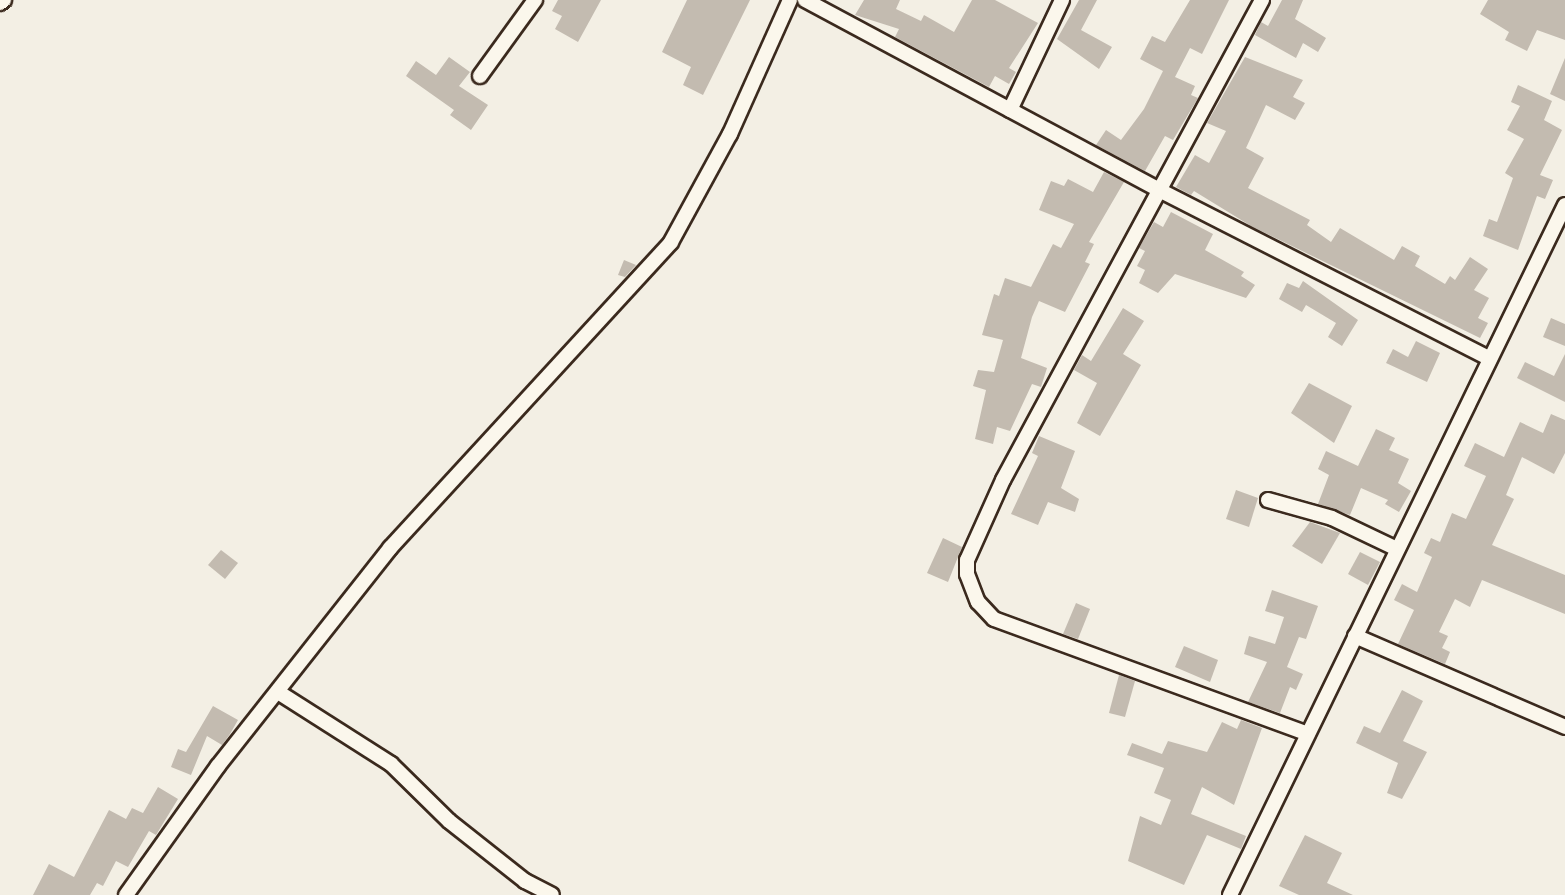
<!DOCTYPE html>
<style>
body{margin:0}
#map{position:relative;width:1565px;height:895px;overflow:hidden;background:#f3efe4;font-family:"Indie Flower",sans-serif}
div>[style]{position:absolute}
.building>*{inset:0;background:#c3bbb0}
.roads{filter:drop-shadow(2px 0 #3b2a1e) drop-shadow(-2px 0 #3b2a1e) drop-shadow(0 2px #3b2a1e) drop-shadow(0 -2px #3b2a1e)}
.street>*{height:14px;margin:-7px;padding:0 7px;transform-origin:7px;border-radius:7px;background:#fbf7ec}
span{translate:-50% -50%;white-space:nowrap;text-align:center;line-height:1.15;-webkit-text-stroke:6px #fbf7ec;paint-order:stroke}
</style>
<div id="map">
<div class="building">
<div style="clip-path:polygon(558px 0,601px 0,578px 42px,555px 29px,562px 16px,552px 11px)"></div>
<div style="clip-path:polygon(687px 0,750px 0,703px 95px,683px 85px,691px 67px,662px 52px)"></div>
<div style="clip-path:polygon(864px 0,900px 0,896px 9px,921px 21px,924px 15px,954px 32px,972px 0,995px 0,1038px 23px,1009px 68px,1016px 72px,1009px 84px,995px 76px,989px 87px,895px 37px,899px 29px,855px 15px)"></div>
<div style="clip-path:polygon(1079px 0,1097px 0,1081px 30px,1112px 47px,1099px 69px,1057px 39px)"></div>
<div style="clip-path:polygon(1190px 0,1229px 0,1202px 54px,1190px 48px,1175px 77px,1195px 86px,1191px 95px,1198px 98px,1173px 140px,1165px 136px,1145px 171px,1096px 145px,1106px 130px,1121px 140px,1144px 109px,1163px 71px,1140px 59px,1152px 36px,1165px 42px)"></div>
<div style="clip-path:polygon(1282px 0,1303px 0,1295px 19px,1326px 38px,1318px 52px,1303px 43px,1296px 58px,1255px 35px,1261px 22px,1268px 26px)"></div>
<div style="clip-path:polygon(1488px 0,1565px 0,1565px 40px,1537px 30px,1527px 51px,1505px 40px,1509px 32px,1480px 14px)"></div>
<div style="clip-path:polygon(449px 57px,470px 72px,459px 86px,488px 105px,471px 130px,450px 115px,454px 110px,406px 76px,416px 61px,436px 75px)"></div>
<div style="clip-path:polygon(1245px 57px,1303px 80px,1293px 97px,1305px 103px,1295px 120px,1266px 105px,1246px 148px,1264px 158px,1248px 188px,1310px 220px,1307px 225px,1331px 242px,1340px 228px,1394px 260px,1402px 246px,1420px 256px,1415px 266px,1445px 284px,1450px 276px,1455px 280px,1470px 257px,1488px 269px,1474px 290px,1489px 298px,1478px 318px,1488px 323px,1480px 338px,1251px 226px,1194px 191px,1191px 195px,1176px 187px,1195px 155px,1209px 163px,1226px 131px,1207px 123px)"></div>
<div style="clip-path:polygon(1565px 58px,1565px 101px,1550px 94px)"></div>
<div style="clip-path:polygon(1518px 85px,1552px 101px,1544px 120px,1562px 130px,1540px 175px,1553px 180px,1545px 199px,1537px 196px,1518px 250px,1483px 236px,1489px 219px,1497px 222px,1513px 178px,1505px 173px,1524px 139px,1507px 130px,1520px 106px,1511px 102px)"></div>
<div style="clip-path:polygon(1104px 172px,1124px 182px,1089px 242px,1094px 244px,1085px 262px,1090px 264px,1065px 312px,1039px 301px,1032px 317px,1021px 358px,1047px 368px,1041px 387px,1032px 384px,1010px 431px,997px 427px,993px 444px,975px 439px,986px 390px,973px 386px,978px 370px,994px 372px,1003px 340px,982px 335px,994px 294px,999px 296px,1005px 278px,1031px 287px,1053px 244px,1061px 248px,1074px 224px,1039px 210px,1051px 181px,1064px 186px,1068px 179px,1093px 192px)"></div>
<div style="clip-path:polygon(1171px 212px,1213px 234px,1205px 250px,1244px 272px,1241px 276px,1255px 285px,1246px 298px,1175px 274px,1158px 293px,1139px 283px,1145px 270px,1137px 266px,1145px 251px,1139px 248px,1154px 222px,1163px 227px)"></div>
<div style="clip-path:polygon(624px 260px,636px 265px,625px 277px,618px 275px)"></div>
<div style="clip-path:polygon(1303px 281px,1358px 320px,1342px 346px,1328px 337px,1336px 323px,1306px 305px,1302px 312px,1279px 299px,1287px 283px,1299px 288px)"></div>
<div style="clip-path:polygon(1123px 308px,1144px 321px,1123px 354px,1141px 365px,1100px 436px,1077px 423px,1097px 383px,1074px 370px,1082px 355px,1091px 361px)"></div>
<div style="clip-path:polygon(1551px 318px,1565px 324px,1565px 346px,1543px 337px)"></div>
<div style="clip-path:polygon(1416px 341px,1440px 353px,1427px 382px,1386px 363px,1393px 349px,1408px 357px)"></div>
<div style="clip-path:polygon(1565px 354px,1565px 402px,1517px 378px,1525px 362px,1554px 376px)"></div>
<div style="clip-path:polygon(1309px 383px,1352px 406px,1334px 443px,1291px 413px)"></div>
<div style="clip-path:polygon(1551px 414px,1565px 420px,1565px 453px,1554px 474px,1522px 457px,1506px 495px,1514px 499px,1492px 545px,1565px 575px,1565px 614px,1482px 580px,1470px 607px,1455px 599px,1439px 632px,1448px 636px,1442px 648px,1450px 652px,1445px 664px,1398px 644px,1414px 610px,1394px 600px,1402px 584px,1417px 592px,1432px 557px,1424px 553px,1431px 538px,1440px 542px,1452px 513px,1466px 519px,1486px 476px,1464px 466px,1475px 443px,1504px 457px,1520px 422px,1543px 433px)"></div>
<div style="clip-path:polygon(1376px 429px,1395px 438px,1389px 450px,1409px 459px,1398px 483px,1411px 491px,1399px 512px,1385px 504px,1388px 500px,1361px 488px,1350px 515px,1318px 504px,1329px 475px,1318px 469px,1326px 451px,1358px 466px)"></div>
<div style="clip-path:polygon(1039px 436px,1075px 451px,1061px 488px,1079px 499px,1075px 512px,1048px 502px,1038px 525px,1011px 514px,1038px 456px,1032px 453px)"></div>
<div style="clip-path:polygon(1236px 490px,1258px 498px,1249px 527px,1226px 519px)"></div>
<div style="clip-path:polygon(1310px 522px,1340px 533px,1322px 564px,1292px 546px)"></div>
<div style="clip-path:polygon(943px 538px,962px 547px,948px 582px,927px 573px)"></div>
<div style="clip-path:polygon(221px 550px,238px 563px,225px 579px,208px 565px)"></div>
<div style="clip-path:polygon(1360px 552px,1380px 562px,1368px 585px,1348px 574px)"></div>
<div style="clip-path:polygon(1272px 590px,1318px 606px,1306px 639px,1299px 637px,1287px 667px,1303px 674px,1296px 690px,1290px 687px,1280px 713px,1248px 702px,1267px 662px,1244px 654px,1249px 636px,1275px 644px,1284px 617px,1265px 611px)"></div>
<div style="clip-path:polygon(1076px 603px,1090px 609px,1078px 639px,1063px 634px)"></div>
<div style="clip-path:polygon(1184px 646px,1218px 660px,1210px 682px,1175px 667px)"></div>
<div style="clip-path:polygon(1119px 675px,1135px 681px,1125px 717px,1109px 713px)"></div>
<div style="clip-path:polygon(1402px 690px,1423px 701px,1403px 741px,1427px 752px,1402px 799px,1387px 793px,1398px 763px,1356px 743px,1364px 726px,1380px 733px)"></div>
<div style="clip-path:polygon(213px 706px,238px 720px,230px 734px,222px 745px,207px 736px,191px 775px,171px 767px,178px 749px,186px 752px)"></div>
<div style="clip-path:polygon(1241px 720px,1262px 728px,1234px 805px,1202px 787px,1191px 814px,1246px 836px,1241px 849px,1207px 835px,1184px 885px,1128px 861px,1140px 816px,1161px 825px,1171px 800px,1154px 793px,1164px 768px,1127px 755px,1132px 743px,1162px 754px,1168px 741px,1207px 752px,1222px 722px,1237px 729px)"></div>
<div style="clip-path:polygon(158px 787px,178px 799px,156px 835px,149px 831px,128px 867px,116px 861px,103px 886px,97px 883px,90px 895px,33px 895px,49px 864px,74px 877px,109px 810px,126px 819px,132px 808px,143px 813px)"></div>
<div style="clip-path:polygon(1305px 835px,1342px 853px,1327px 883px,1353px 895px,1299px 895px,1279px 886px)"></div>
</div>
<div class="roads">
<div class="street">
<div style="left:805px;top:0;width:402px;rotate:28.2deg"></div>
<div style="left:1159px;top:190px;width:370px;rotate:27deg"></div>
<div style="left:1262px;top:0;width:545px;rotate:118.35deg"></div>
<div style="left:1003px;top:480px;width:88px;rotate:114.2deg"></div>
<div style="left:967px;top:560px;width:14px;rotate:90deg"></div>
<div style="left:967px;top:574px;width:30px;rotate:69deg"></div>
<div style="left:978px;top:602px;width:23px;rotate:47deg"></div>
<div style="left:994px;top:619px;width:334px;rotate:20.1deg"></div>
<div style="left:0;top:3px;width:5px;rotate:-37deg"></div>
<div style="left:480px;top:76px;width:94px;rotate:-54.1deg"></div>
<div style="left:1010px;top:110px;width:122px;rotate:-64.7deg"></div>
<div style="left:1268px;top:500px;width:66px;rotate:15.7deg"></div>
<div style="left:1332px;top:518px;width:72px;rotate:25.5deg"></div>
<div style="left:1355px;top:636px;width:229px;rotate:23.4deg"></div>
<div style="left:278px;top:692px;width:134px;rotate:32.5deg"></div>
<div style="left:391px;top:764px;width:81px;rotate:44.5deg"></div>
<div style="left:449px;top:821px;width:97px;rotate:38.3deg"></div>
<div style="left:525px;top:881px;width:30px;rotate:27deg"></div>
<div style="left:126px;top:895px;width:158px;rotate:-54.5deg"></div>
<div style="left:218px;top:766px;width:278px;rotate:-51.7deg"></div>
<div style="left:390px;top:548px;width:415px;rotate:-47.4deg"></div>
<div style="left:671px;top:242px;width:123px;rotate:-61.4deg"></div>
<div style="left:730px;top:134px;width:147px;rotate:-65.9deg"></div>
<div style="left:1230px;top:895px;width:767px;rotate:-64.1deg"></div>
</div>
</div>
</div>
